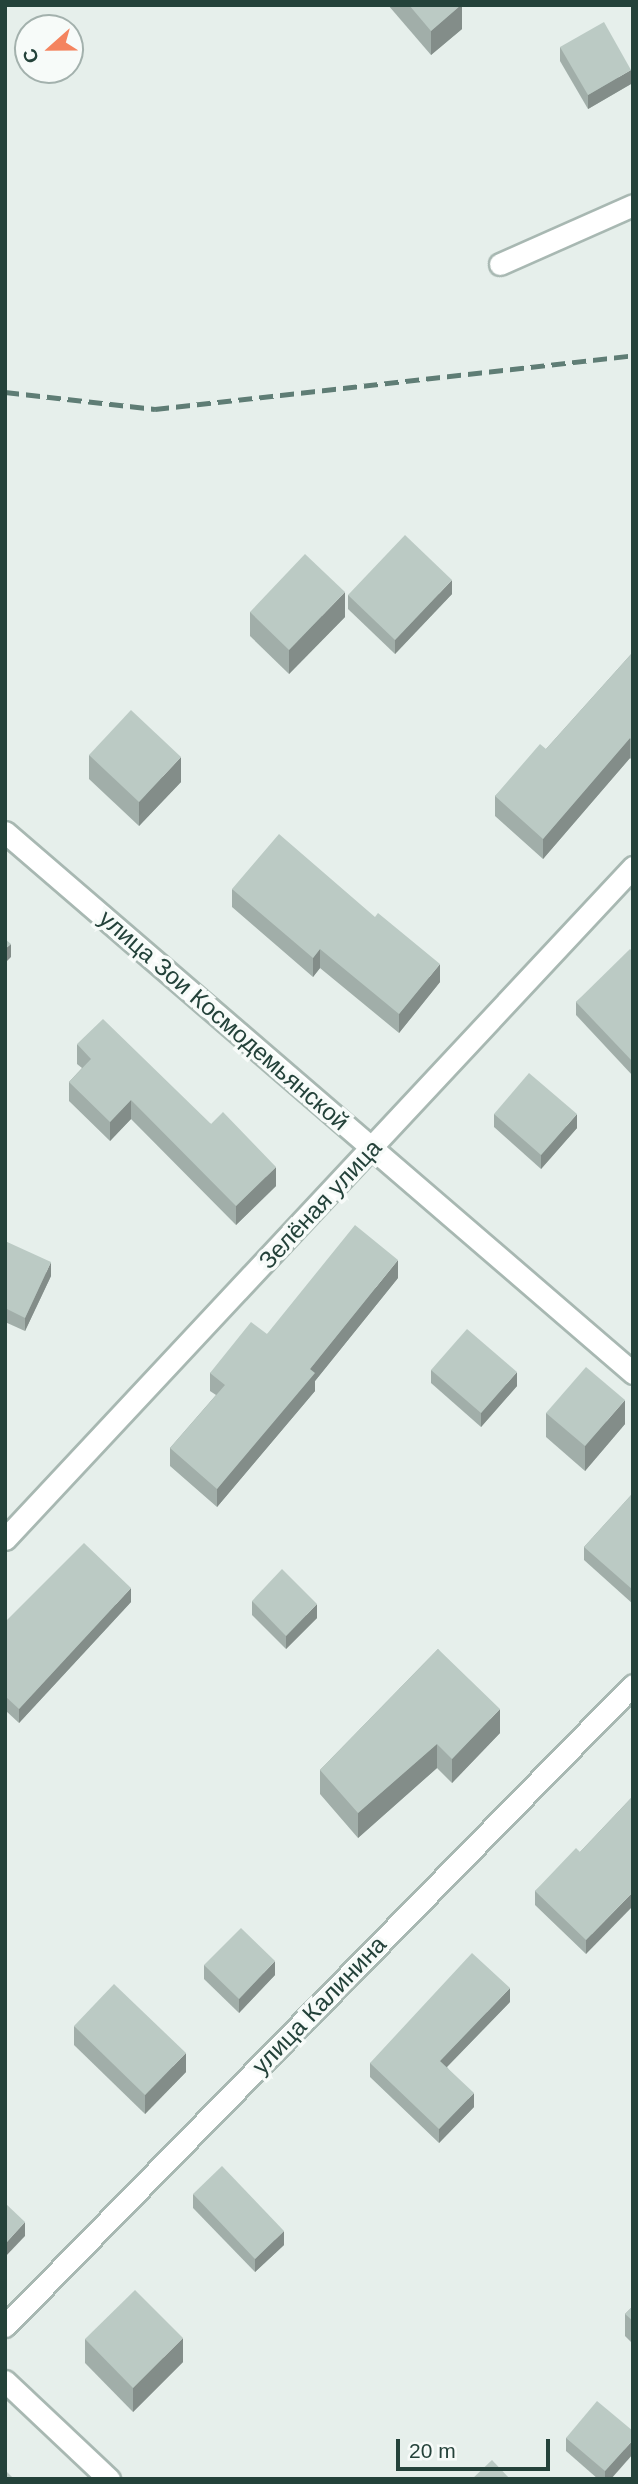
<!DOCTYPE html>
<meta charset="utf-8">
<style>
body{margin:0}
#map{position:relative;width:638px;height:2484px;overflow:hidden;background:#e6efeb;font-family:Arial,sans-serif}
div>[style]{position:absolute}
.roads{filter:drop-shadow(2px 0 #a8b8b2) drop-shadow(-2px 0 #a8b8b2) drop-shadow(0 2px #a8b8b2) drop-shadow(0 -2px #a8b8b2)}
.minor>*{height:21px;margin:-10.5px;padding:0 10.5px;transform-origin:10.5px;border-radius:10.5px;background:#fff}
.rail>*{height:5px;margin-top:-2.5px;transform-origin:0;background:repeating-linear-gradient(90deg,#5f7d75 0 14px,transparent 0 21px)}
.wall>*{inset:0;background:#a1aea9}
.shaded-wall>*{inset:0;background:#838d89}
.building>*{inset:0;background:#bbcac4}
span{translate:-50% -50%;white-space:nowrap;text-align:center;line-height:1.15;-webkit-text-stroke:7px #f7fbf9;paint-order:stroke}
.street-label{font-size:24px;color:#24423a}
.frame{position:absolute;inset:0;border:7px solid #24423a;pointer-events:none}
.north{position:absolute;left:14px;top:14px;width:70px;height:70px;box-sizing:border-box;background:#f7fbf9;border:2px solid #a3b1ad;border-radius:50%;rotate:249deg;font-size:19px;font-weight:700;line-height:28px;text-align:center;color:#24423a}
.north::after{content:'';display:block;margin:auto;width:24px;height:32px;background:#f4845f;clip-path:polygon(50% 0,100% 100%,50% 72%,0 100%)}
.scale{position:absolute;left:396px;top:2439px;width:154px;height:32px;box-sizing:border-box;border:4px solid #24423a;border-top:0;padding-left:9px;font-size:21px;line-height:24px;white-space:nowrap;color:#24423a;-webkit-text-stroke:5px #f7fbf9;paint-order:stroke}
</style>
<div id="map">
<div class="roads">
<div class="minor">
<div style="left:500px;top:264px;width:145px;rotate:-23.9deg"></div>
<div style="left:5px;top:832px;width:829px;rotate:40.74deg"></div>
<div style="left:5px;top:1539px;width:920px;rotate:-46.94deg"></div>
<div style="left:5px;top:2326px;width:897px;rotate:-45.59deg"></div>
<div style="left:5px;top:2381px;width:143px;rotate:43.3deg"></div>
</div>
</div>
<div class="rail">
<div style="left:5px;top:392px;width:151px;rotate:6.5deg"></div>
<div style="left:155px;top:409px;width:481px;rotate:-6.4deg"></div>
</div>
<div class="wall">
<div style="clip-path:polygon(388px 5px,462px 5px,462px 29px,431px 55px)"></div>
<div style="clip-path:polygon(560px 47px,631px 84px,588px 109px,560px 61px)"></div>
<div style="clip-path:polygon(452px 594px,395px 654px,348px 609px,348px 595px)"></div>
<div style="clip-path:polygon(250px 612px,345px 617px,289px 674px,250px 636px)"></div>
<div style="clip-path:polygon(633px 652px,633px 761px,630px 758px,543px 859px,495px 816px,495px 796px,546px 749px)"></div>
<div style="clip-path:polygon(89px 755px,181px 782px,139px 826px,89px 779px)"></div>
<div style="clip-path:polygon(232px 889px,440px 982px,399px 1033px,320px 968px,313px 977px,232px 907px)"></div>
<div style="clip-path:polygon(633px 952px,633px 1076px,576px 1015px,576px 1002px)"></div>
<div style="clip-path:polygon(77px 1044px,211px 1124px,276px 1186px,236px 1225px,131px 1119px,110px 1141px,69px 1101px,69px 1082px,82px 1068px,77px 1064px)"></div>
<div style="clip-path:polygon(494px 1114px,577px 1128px,541px 1169px,494px 1127px)"></div>
<div style="clip-path:polygon(5px 1241px,51px 1276px,25px 1331px,5px 1322px)"></div>
<div style="clip-path:polygon(398px 1278px,315px 1381px,315px 1391px,217px 1507px,170px 1466px,170px 1448px,216px 1395px,210px 1391px,210px 1373px,267px 1334px)"></div>
<div style="clip-path:polygon(431px 1370px,517px 1386px,481px 1427px,431px 1383px)"></div>
<div style="clip-path:polygon(546px 1413px,625px 1424px,585px 1471px,546px 1437px)"></div>
<div style="clip-path:polygon(633px 1493px,633px 1604px,584px 1560px,584px 1547px)"></div>
<div style="clip-path:polygon(252px 1601px,317px 1618px,286px 1649px,252px 1615px)"></div>
<div style="clip-path:polygon(131px 1602px,19px 1723px,5px 1710px,5px 1622px)"></div>
<div style="clip-path:polygon(438px 1649px,500px 1733px,452px 1783px,437px 1768px,358px 1838px,320px 1794px,320px 1770px)"></div>
<div style="clip-path:polygon(633px 1796px,586px 1954px,535px 1905px,535px 1891px,580px 1852px)"></div>
<div style="clip-path:polygon(204px 1965px,275px 1975px,239px 2013px,204px 1979px)"></div>
<div style="clip-path:polygon(510px 2002px,447px 2067px,474px 2107px,439px 2143px,370px 2077px,370px 2063px)"></div>
<div style="clip-path:polygon(74px 2026px,186px 2072px,145px 2114px,74px 2045px)"></div>
<div style="clip-path:polygon(193px 2194px,284px 2245px,255px 2272px,193px 2208px)"></div>
<div style="clip-path:polygon(633px 2306px,633px 2344px,625px 2336px,625px 2314px)"></div>
<div style="clip-path:polygon(85px 2339px,183px 2362px,133px 2412px,85px 2363px)"></div>
<div style="clip-path:polygon(633px 2431px,611px 2479px,598px 2479px,566px 2451px,566px 2438px)"></div>
</div>
<div class="shaded-wall">
<div style="clip-path:polygon(461px 5px,462px 5px,462px 29px,431px 55px,431px 31px)"></div>
<div style="clip-path:polygon(631px 70px,631px 84px,588px 109px,588px 95px)"></div>
<div style="clip-path:polygon(452px 580px,452px 594px,395px 654px,395px 640px)"></div>
<div style="clip-path:polygon(345px 592px,345px 617px,289px 674px,289px 650px)"></div>
<div style="clip-path:polygon(630px 738px,630px 758px,543px 859px,543px 839px)"></div>
<div style="clip-path:polygon(181px 757px,181px 782px,139px 826px,139px 802px)"></div>
<div style="clip-path:polygon(11px 944px,11px 957px,5px 963px,5px 949px)"></div>
<div style="clip-path:polygon(320px 949px,320px 968px,313px 977px,313px 958px)"></div>
<div style="clip-path:polygon(440px 964px,440px 982px,399px 1033px,399px 1014px)"></div>
<div style="clip-path:polygon(131px 1100px,131px 1119px,110px 1141px,110px 1122px)"></div>
<div style="clip-path:polygon(577px 1114px,577px 1128px,541px 1169px,541px 1155px)"></div>
<div style="clip-path:polygon(276px 1167px,276px 1186px,236px 1225px,236px 1206px)"></div>
<div style="clip-path:polygon(398px 1260px,398px 1278px,315px 1381px,315px 1391px,217px 1507px,217px 1489px,310px 1369px)"></div>
<div style="clip-path:polygon(51px 1262px,51px 1276px,25px 1331px,25px 1318px)"></div>
<div style="clip-path:polygon(517px 1372px,517px 1386px,481px 1427px,481px 1413px)"></div>
<div style="clip-path:polygon(625px 1400px,625px 1424px,585px 1471px,585px 1446px)"></div>
<div style="clip-path:polygon(131px 1588px,131px 1602px,19px 1723px,19px 1709px)"></div>
<div style="clip-path:polygon(317px 1604px,317px 1618px,286px 1649px,286px 1636px)"></div>
<div style="clip-path:polygon(500px 1709px,500px 1733px,452px 1783px,452px 1759px)"></div>
<div style="clip-path:polygon(437px 1744px,437px 1768px,358px 1838px,358px 1813px)"></div>
<div style="clip-path:polygon(633px 1892px,633px 1906px,586px 1954px,586px 1940px)"></div>
<div style="clip-path:polygon(275px 1961px,275px 1975px,239px 2013px,239px 1999px)"></div>
<div style="clip-path:polygon(510px 1988px,510px 2002px,440px 2074px,440px 2061px)"></div>
<div style="clip-path:polygon(186px 2053px,186px 2072px,145px 2114px,145px 2095px)"></div>
<div style="clip-path:polygon(474px 2093px,474px 2107px,439px 2143px,439px 2129px)"></div>
<div style="clip-path:polygon(25px 2222px,25px 2236px,5px 2257px,5px 2244px)"></div>
<div style="clip-path:polygon(284px 2231px,284px 2245px,255px 2272px,255px 2259px)"></div>
<div style="clip-path:polygon(183px 2338px,183px 2362px,133px 2412px,133px 2388px)"></div>
<div style="clip-path:polygon(633px 2440px,633px 2454px,611px 2479px,605px 2479px,605px 2471px)"></div>
</div>
<div class="building">
<div style="clip-path:polygon(409px 5px,461px 5px,431px 31px)"></div>
<div style="clip-path:polygon(604px 22px,631px 70px,588px 95px,560px 47px)"></div>
<div style="clip-path:polygon(405px 535px,452px 580px,395px 640px,348px 595px)"></div>
<div style="clip-path:polygon(305px 554px,345px 592px,289px 650px,250px 612px)"></div>
<div style="clip-path:polygon(633px 652px,633px 741px,630px 738px,543px 839px,495px 796px,540px 744px,546px 749px)"></div>
<div style="clip-path:polygon(131px 710px,181px 757px,139px 802px,89px 755px)"></div>
<div style="clip-path:polygon(279px 834px,375px 917px,378px 913px,440px 964px,399px 1014px,320px 949px,313px 958px,232px 889px)"></div>
<div style="clip-path:polygon(5px 939px,11px 944px,5px 949px)"></div>
<div style="clip-path:polygon(630px 949px,633px 952px,633px 1062px,576px 1002px)"></div>
<div style="clip-path:polygon(103px 1019px,211px 1124px,223px 1112px,276px 1167px,236px 1206px,131px 1100px,110px 1122px,69px 1082px,91px 1059px,77px 1044px)"></div>
<div style="clip-path:polygon(529px 1073px,577px 1114px,541px 1155px,494px 1114px)"></div>
<div style="clip-path:polygon(355px 1225px,398px 1260px,310px 1369px,315px 1373px,217px 1489px,170px 1448px,225px 1385px,210px 1373px,251px 1322px,267px 1334px)"></div>
<div style="clip-path:polygon(5px 1241px,51px 1262px,25px 1318px,5px 1308px)"></div>
<div style="clip-path:polygon(467px 1329px,517px 1372px,481px 1413px,431px 1370px)"></div>
<div style="clip-path:polygon(586px 1367px,625px 1400px,585px 1446px,546px 1413px)"></div>
<div style="clip-path:polygon(633px 1493px,633px 1590px,584px 1547px)"></div>
<div style="clip-path:polygon(84px 1543px,131px 1588px,19px 1709px,5px 1696px,5px 1622px)"></div>
<div style="clip-path:polygon(282px 1569px,317px 1604px,286px 1636px,252px 1601px)"></div>
<div style="clip-path:polygon(438px 1649px,500px 1709px,452px 1759px,437px 1744px,358px 1813px,320px 1770px)"></div>
<div style="clip-path:polygon(633px 1796px,633px 1892px,586px 1940px,535px 1891px,576px 1848px,580px 1852px)"></div>
<div style="clip-path:polygon(241px 1928px,275px 1961px,239px 1999px,204px 1965px)"></div>
<div style="clip-path:polygon(472px 1953px,510px 1988px,440px 2061px,474px 2093px,439px 2129px,370px 2063px)"></div>
<div style="clip-path:polygon(114px 1984px,186px 2053px,145px 2095px,74px 2026px)"></div>
<div style="clip-path:polygon(222px 2166px,284px 2231px,255px 2259px,193px 2194px)"></div>
<div style="clip-path:polygon(5px 2203px,25px 2222px,5px 2244px)"></div>
<div style="clip-path:polygon(135px 2290px,183px 2338px,133px 2388px,85px 2339px)"></div>
<div style="clip-path:polygon(633px 2306px,633px 2321px,625px 2314px)"></div>
<div style="clip-path:polygon(597px 2401px,633px 2431px,633px 2440px,605px 2471px,566px 2438px)"></div>
<div style="clip-path:polygon(492px 2460px,510px 2479px,472px 2479px)"></div>
<div style="clip-path:polygon(5px 2470px,14px 2479px,5px 2479px)"></div>
</div>
<div class="street-label">
<span style="left:224px;top:1020px;rotate:41deg">улица Зои Космодемьянской</span>
<span style="left:320px;top:1204px;rotate:-47deg">Зелёная улица</span>
<span style="left:319px;top:2005px;rotate:-46deg">улица Калинина</span>
</div>
<div class="frame"></div>
<div class="north">С</div>
<div class="scale">20 m</div>
</div>
